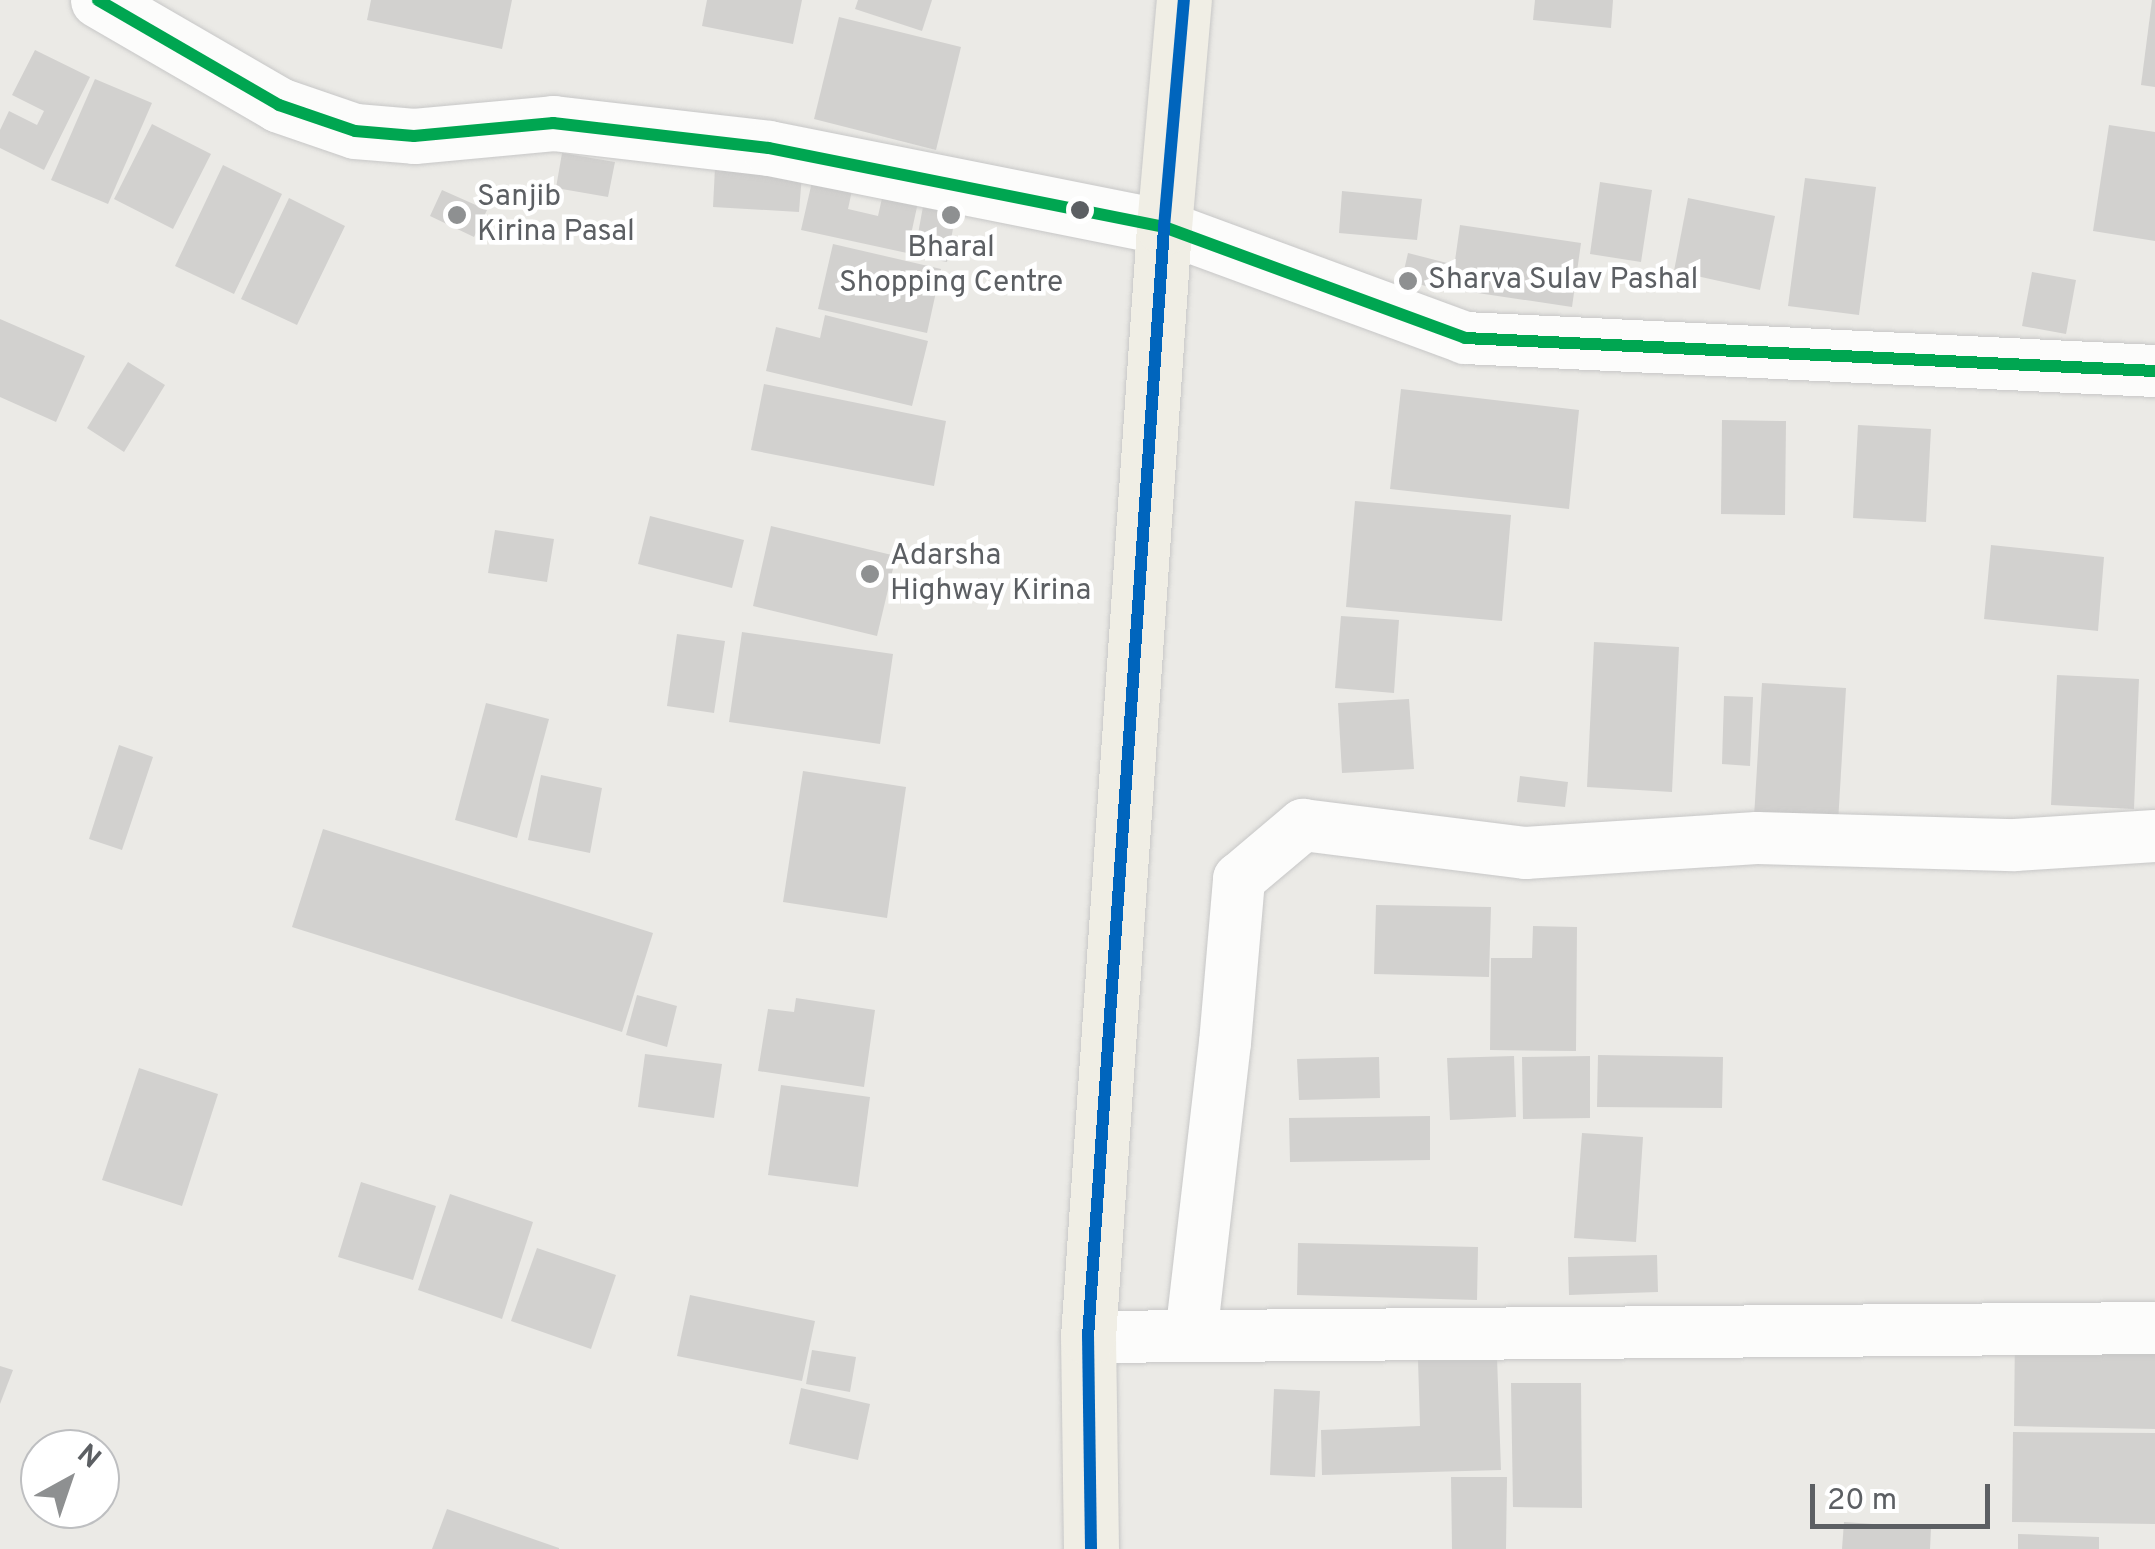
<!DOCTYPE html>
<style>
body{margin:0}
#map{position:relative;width:2155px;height:1549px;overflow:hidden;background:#ebeae6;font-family:Overpass,sans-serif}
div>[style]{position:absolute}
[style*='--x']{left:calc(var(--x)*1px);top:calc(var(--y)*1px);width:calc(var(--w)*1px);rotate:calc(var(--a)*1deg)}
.building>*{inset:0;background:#d2d1cf}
.roads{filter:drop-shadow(0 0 2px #c7c7c7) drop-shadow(0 0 2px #c7c7c7)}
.minor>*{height:52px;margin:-26px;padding:0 26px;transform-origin:26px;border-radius:26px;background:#fcfcfb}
.secondary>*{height:55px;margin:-27.5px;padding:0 27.5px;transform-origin:27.5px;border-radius:27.5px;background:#fcfcfb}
.trunk>*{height:55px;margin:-27.5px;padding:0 27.5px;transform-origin:27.5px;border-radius:27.5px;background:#f0eee5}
.bus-1>*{height:12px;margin:-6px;padding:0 6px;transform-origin:6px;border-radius:6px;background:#00a651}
.bus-2>*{height:12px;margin:-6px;padding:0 6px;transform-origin:6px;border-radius:6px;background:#0065bd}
.dots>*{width:28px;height:28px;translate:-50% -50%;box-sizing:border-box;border:5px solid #fff;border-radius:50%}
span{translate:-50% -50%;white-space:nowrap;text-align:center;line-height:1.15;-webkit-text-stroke:9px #fff;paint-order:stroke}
.poi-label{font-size:30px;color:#5c5f63}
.left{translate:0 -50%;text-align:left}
.north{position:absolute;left:20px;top:1429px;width:100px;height:100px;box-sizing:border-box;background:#fff;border:2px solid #bebfc1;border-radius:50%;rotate:40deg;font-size:28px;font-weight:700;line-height:40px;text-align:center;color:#5c5f63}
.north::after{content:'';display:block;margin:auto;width:35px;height:45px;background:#8e9091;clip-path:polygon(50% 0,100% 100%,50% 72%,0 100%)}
.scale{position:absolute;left:1810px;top:1484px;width:180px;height:45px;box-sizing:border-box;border:5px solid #5c5f63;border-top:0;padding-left:12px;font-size:30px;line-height:35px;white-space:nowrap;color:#5c5f63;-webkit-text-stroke:8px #fff;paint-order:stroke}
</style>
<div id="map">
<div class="building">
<div style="clip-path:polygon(371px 0,512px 0,502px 49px,367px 20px)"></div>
<div style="clip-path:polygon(707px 0,802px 0,793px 44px,702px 26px)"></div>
<div style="clip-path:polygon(858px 0,932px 0,922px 31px,855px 9px)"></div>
<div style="clip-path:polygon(1535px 0,1613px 0,1611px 28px,1533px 20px)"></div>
<div style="clip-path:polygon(2152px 0,2155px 0,2155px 87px,2141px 85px)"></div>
<div style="clip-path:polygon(839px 17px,961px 47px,936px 150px,814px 119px)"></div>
<div style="clip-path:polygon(35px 50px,90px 77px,44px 170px,0 148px,0 130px,9px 111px,37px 125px,44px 111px,12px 95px)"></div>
<div style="clip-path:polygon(95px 79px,152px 103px,108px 204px,51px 180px)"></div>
<div style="clip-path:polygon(152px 124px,211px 154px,173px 229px,114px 199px)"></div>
<div style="clip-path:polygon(2109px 125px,2155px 132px,2155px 241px,2093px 231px)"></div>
<div style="clip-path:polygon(562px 153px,615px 162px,608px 197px,556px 188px)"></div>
<div style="clip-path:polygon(223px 165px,282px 194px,234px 294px,175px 266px)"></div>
<div style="clip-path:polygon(715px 168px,802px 174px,799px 212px,713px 207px)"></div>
<div style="clip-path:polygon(814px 173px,854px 181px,848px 209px,878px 216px,885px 185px,920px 193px,907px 253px,801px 230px)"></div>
<div style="clip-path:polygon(1805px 178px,1876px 187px,1859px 315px,1788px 306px)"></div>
<div style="clip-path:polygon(1600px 182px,1652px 190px,1641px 262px,1590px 254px)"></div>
<div style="clip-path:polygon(442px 190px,487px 210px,474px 237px,430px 216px)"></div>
<div style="clip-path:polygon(1342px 191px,1422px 199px,1417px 240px,1339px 233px)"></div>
<div style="clip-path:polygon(289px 198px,345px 226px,297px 325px,241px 299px)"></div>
<div style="clip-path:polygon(1688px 198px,1775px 216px,1760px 290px,1674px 271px)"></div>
<div style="clip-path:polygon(924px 201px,957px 206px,947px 262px,914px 256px)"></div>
<div style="clip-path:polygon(1460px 225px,1581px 243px,1572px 307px,1451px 289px)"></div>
<div style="clip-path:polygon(833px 244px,941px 269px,927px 333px,818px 309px)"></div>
<div style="clip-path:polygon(1408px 253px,1447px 263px,1439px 290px,1402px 279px)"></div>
<div style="clip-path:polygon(2032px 272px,2076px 280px,2066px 334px,2022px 326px)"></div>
<div style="clip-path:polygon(825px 315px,928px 341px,912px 406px,766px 371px,776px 327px,820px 338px)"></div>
<div style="clip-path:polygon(0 319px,85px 356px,56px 422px,0 397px)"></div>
<div style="clip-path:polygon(128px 362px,165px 385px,124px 452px,87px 428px)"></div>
<div style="clip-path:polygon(764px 384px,946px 421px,934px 486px,751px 450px)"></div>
<div style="clip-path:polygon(1401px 389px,1579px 410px,1569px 509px,1390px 489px)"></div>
<div style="clip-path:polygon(1722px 420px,1786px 421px,1785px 515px,1721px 514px)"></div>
<div style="clip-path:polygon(1858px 425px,1931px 429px,1926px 522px,1853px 518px)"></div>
<div style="clip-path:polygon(1355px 501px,1511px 515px,1502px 621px,1346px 607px)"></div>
<div style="clip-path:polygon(650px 516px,744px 540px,732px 588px,638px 564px)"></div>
<div style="clip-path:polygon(771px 526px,896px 556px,877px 636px,753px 606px)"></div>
<div style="clip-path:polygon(495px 530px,554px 539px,547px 582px,488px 573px)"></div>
<div style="clip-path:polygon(1991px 545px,2104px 557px,2098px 631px,1984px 619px)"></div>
<div style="clip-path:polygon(1341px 616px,1399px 620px,1394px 693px,1335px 688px)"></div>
<div style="clip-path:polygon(742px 632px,893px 654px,880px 744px,729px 722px)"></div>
<div style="clip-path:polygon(677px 634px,725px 641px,714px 713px,667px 706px)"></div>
<div style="clip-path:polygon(1594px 642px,1679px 647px,1672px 792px,1587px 787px)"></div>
<div style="clip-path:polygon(2057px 675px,2139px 679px,2134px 809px,2051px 805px)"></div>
<div style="clip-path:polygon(1762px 683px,1846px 688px,1838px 823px,1754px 818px)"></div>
<div style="clip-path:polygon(1724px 696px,1753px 697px,1750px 766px,1722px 764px)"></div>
<div style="clip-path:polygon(1409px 699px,1414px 769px,1342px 773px,1338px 703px)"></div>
<div style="clip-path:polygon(486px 703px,549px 719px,517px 838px,455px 820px)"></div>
<div style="clip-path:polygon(119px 745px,153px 757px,122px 850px,89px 839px)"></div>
<div style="clip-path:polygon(803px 771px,906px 787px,887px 918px,783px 902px)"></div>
<div style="clip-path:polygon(541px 775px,602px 788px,590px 853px,528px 840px)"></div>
<div style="clip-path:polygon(1520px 776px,1568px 782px,1565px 807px,1517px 802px)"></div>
<div style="clip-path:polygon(323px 829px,653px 933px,622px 1032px,292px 927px)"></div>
<div style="clip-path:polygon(1376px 905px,1491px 907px,1489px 977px,1374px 974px)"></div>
<div style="clip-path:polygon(1533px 926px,1577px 927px,1576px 1051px,1490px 1050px,1491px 958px,1532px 958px)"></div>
<div style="clip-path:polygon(637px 995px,677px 1006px,667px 1047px,626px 1035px)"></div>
<div style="clip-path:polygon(796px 998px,875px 1010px,864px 1087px,758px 1071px,768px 1009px,794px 1012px)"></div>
<div style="clip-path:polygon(645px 1054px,722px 1064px,714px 1118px,638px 1107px)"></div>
<div style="clip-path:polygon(1598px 1055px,1723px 1057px,1722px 1108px,1597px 1107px)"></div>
<div style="clip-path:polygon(1514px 1056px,1516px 1117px,1450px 1120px,1447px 1058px)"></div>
<div style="clip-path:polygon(1590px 1056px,1590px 1118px,1523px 1119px,1522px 1057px)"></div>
<div style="clip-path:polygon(1379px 1057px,1380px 1098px,1299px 1100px,1297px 1059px)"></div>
<div style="clip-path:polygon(139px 1068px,218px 1094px,182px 1206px,102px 1180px)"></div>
<div style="clip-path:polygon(781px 1085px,870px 1097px,858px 1187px,768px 1175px)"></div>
<div style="clip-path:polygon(1430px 1116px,1430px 1160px,1290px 1162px,1289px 1118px)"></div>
<div style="clip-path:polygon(1582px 1133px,1643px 1137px,1636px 1242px,1574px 1238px)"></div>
<div style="clip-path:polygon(361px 1182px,436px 1206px,413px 1280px,338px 1257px)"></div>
<div style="clip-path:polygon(450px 1194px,533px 1222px,502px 1319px,418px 1290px)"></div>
<div style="clip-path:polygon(1298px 1243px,1478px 1247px,1477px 1300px,1297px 1295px)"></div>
<div style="clip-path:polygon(537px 1248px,616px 1275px,591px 1349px,511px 1321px)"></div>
<div style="clip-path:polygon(1657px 1255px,1658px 1292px,1569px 1295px,1568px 1257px)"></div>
<div style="clip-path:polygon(690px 1295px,815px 1321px,802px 1381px,677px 1356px)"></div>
<div style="clip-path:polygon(2015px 1331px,2155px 1334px,2155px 1429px,2014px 1426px)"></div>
<div style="clip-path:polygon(812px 1350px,856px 1357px,850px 1392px,806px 1384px)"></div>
<div style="clip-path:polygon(1497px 1357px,1501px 1470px,1322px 1475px,1321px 1430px,1420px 1426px,1418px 1360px)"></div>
<div style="clip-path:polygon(0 1366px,13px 1370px,0 1404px)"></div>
<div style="clip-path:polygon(1511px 1383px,1581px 1383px,1582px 1508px,1513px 1507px)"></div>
<div style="clip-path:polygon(801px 1388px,870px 1404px,858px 1460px,789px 1444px)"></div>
<div style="clip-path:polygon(1274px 1389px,1320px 1391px,1315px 1477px,1270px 1475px)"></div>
<div style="clip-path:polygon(2013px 1432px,2155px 1433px,2155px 1524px,2012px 1522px)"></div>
<div style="clip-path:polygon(1451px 1477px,1507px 1477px,1506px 1549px,1452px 1549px)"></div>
<div style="clip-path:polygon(447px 1509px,559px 1548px,559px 1549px,432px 1549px)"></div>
<div style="clip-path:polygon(1844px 1522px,1931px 1528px,1930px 1549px,1842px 1549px)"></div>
<div style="clip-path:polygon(2018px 1534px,2099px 1537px,2099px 1549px,2018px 1549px)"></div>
</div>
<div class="roads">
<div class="minor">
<div style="--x:1164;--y:227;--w:321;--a:20.2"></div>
<div style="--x:1465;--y:338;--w:691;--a:2.74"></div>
<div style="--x:1191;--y:1336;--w:295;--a:-83.4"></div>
<div style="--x:1225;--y:1043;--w:165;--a:-85.1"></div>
<div style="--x:1239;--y:879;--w:84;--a:-40.2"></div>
<div style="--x:1303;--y:825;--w:224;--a:7.2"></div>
<div style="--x:1525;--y:853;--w:232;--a:-3.7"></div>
<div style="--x:1757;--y:838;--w:258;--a:1.6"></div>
<div style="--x:2015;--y:845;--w:140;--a:-3.7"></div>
<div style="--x:1088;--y:1337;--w:1067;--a:-0.48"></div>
</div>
<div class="secondary">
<div style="--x:98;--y:0;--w:209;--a:30.1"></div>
<div style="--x:279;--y:105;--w:80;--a:18.9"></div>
<div style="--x:355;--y:131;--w:59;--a:4.8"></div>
<div style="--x:414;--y:136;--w:140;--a:-5.3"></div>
<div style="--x:553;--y:123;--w:217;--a:6.6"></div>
<div style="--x:769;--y:148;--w:403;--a:11.3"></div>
</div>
<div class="trunk">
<div style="--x:1091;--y:1549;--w:212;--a:-90.8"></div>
<div style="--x:1088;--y:1337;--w:1113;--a:-86.08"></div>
<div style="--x:1164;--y:227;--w:228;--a:-85"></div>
</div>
</div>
<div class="bus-1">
<div style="--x:98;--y:0;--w:209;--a:30.1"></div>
<div style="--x:279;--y:105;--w:80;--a:18.9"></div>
<div style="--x:355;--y:131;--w:59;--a:4.8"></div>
<div style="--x:414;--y:136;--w:140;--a:-5.3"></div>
<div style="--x:553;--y:123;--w:217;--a:6.6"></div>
<div style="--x:769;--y:148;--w:403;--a:11.3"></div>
<div style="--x:1164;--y:227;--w:321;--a:20.2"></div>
<div style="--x:1465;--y:338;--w:691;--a:2.74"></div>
</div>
<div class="bus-2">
<div style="--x:1091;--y:1549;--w:212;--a:-90.8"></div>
<div style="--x:1088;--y:1337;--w:1113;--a:-86.08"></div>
<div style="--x:1164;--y:227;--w:228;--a:-85"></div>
</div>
<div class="dots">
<div style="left:1080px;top:210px;background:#5c5f63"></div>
<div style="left:457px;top:215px;background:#8e9091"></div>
<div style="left:951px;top:215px;background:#8e9091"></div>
<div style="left:1408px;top:281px;background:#8e9091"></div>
<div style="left:870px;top:574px;background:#8e9091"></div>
</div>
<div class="poi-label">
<span class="left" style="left:477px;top:215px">Sanjib<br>Kirina Pasal</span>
<span style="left:951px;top:266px">Bharal<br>Shopping Centre</span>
<span class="left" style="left:1428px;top:281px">Sharva Sulav Pashal</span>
<span class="left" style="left:890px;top:574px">Adarsha<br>Highway Kirina</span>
</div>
<div class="north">N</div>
<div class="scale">20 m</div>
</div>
